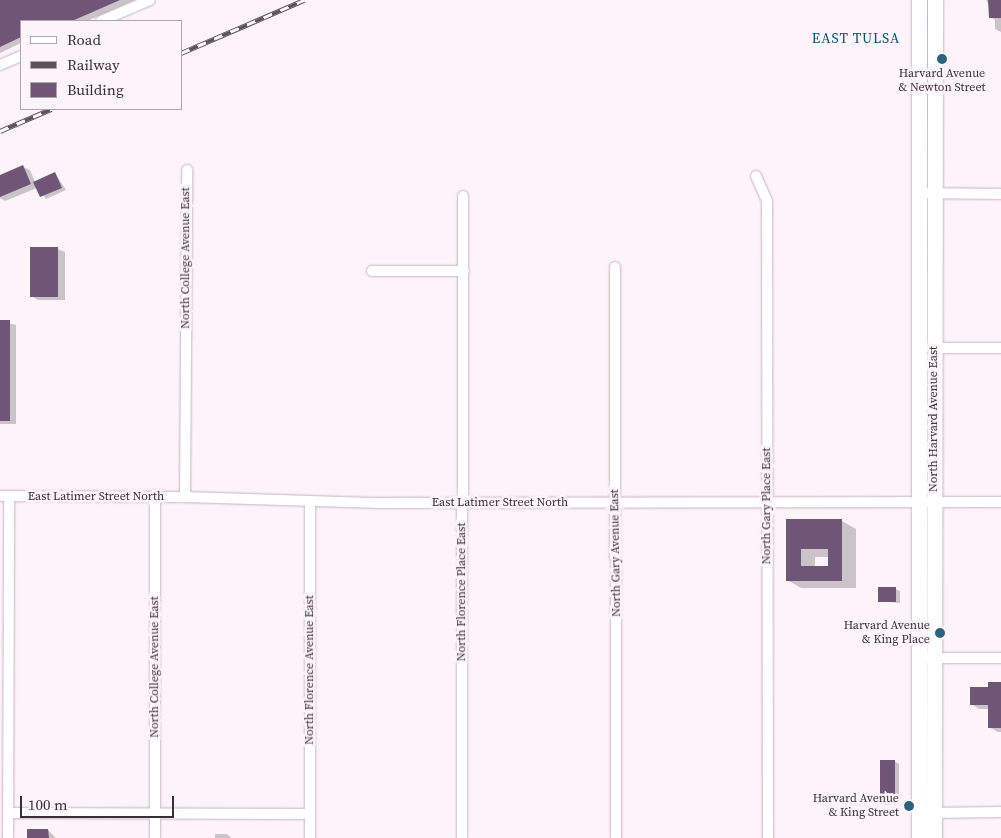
<!DOCTYPE html>
<style>
body{margin:0}
#map{position:relative;width:1001px;height:838px;overflow:hidden;background:#fdf4f9;font-family:"Source Serif 4",serif}
div>[style]{position:absolute}
[style*='--x']{left:calc(var(--x)*1px);top:calc(var(--y)*1px);width:calc(var(--w)*1px);rotate:calc(var(--a)*1deg)}
.shadow>*{inset:0;background:#0003}
.building>*{inset:0;background:#705676}
.roads{filter:drop-shadow(0 0 1px #c7b3bf) drop-shadow(0 0 1px #c7b3bf)}
.minor>*{height:10px;margin:-5px;padding:0 5px;transform-origin:5px;border-radius:5px;background:#fff}
.secondary>*{height:15px;margin:-7.5px;padding:0 7.5px;transform-origin:7.5px;border-radius:7.5px;background:#fff}
.rail>*{height:5px;margin-top:-2.5px;transform-origin:0;background:repeating-linear-gradient(90deg,#fdf4f9 0 9px,#5c5358 0 18px);box-sizing:border-box;border-block:1px solid #5c5358}
.dots>*{width:14px;height:14px;translate:-50% -50%;box-sizing:border-box;border:2px solid #fdf4f9;border-radius:50%}
span{translate:-50% -50%;white-space:nowrap;text-align:center;line-height:1.15;-webkit-text-stroke:5px #fdf4f9;paint-order:stroke}
.poi-label{font-size:12px;color:#383035}
.right{translate:-100% -50%;text-align:right}
.street-label{font-size:12px;color:#383035}
.neighbourhood-label{font-size:14px;color:#084d6b;letter-spacing:1px}
.legend{position:absolute;left:20px;top:20px;width:162px;height:90px;box-sizing:border-box;background:#fdf4f9;border:1px solid #aea6ab;margin:0;padding:6px 9px;list-style:none;font-size:15px;color:#383035}
.legend li{display:flex;align-items:center;gap:10px;height:25px}
.legend b{width:25px;border:1px solid #aea6ab}
.scale{position:absolute;left:20px;top:796px;width:154px;height:22px;box-sizing:border-box;border:2px solid #383035;border-top:0;padding-left:6px;font-size:15px;line-height:18px;white-space:nowrap;color:#383035;-webkit-text-stroke:4px #fdf4f9;paint-order:stroke}
</style>
<div id="map">
<div class="shadow">
<div style="clip-path:polygon(0 0,135px 0,87px 21px,21px 21px,21px 43px,0 53px)"></div>
<div style="clip-path:polygon(986px 0,1001px 0,1001px 32px,995px 29px,995px 20px,990px 17px,990px 7px)"></div>
<div style="clip-path:polygon(23px 167px,30px 170px,35px 182px,55px 173px,66px 190px,46px 199px,37px 188px,5px 201px,0 198px,0 176px)"></div>
<div style="clip-path:polygon(58px 249px,65px 252px,65px 300px,38px 300px,31px 296px)"></div>
<div style="clip-path:polygon(0 321px,16px 325px,16px 424px,0 424px)"></div>
<div style="clip-path:polygon(evenodd,787px 521px,842px 521px,856px 529px,856px 588px,801px 588px,787px 580px,787px 521px,815px 557px,829px 557px,829px 567px,815px 567px,815px 557px)"></div>
<div style="clip-path:polygon(895px 589px,900px 591px,900px 603px,880px 601px)"></div>
<div style="clip-path:polygon(1001px 684px,1001px 732px,998px 732px,989px 727px,990px 709px,979px 709px,971px 704px)"></div>
<div style="clip-path:polygon(894px 761px,899px 764px,899px 804px,886px 805px,882px 802px)"></div>
<div style="clip-path:polygon(48px 830px,56px 838px,29px 838px)"></div>
<div style="clip-path:polygon(215px 834px,227px 834px,231px 838px,215px 838px)"></div>
</div>
<div class="building">
<div style="clip-path:polygon(0 0,120px 0,72px 21px,21px 21px,21px 37px,0 47px)"></div>
<div style="clip-path:polygon(988px 0,1001px 0,1001px 18px,989px 18px)"></div>
<div style="clip-path:polygon(23px 165px,31px 184px,0 197px,0 175px)"></div>
<div style="clip-path:polygon(55px 172px,62px 188px,40px 197px,33px 182px)"></div>
<div style="clip-path:polygon(30px 247px,58px 247px,58px 297px,30px 297px)"></div>
<div style="clip-path:polygon(0 320px,10px 320px,10px 421px,0 421px)"></div>
<div style="clip-path:polygon(evenodd,786px 519px,842px 519px,842px 581px,786px 581px,786px 519px,801px 549px,828px 549px,828px 566px,801px 566px,801px 549px)"></div>
<div style="clip-path:polygon(878px 587px,896px 587px,896px 602px,878px 602px)"></div>
<div style="clip-path:polygon(988px 682px,1001px 682px,1001px 728px,988px 728px,988px 705px,970px 705px,970px 687px,988px 687px)"></div>
<div style="clip-path:polygon(880px 760px,895px 760px,895px 803px,880px 803px)"></div>
<div style="clip-path:polygon(27px 829px,48px 829px,49px 838px,27px 838px)"></div>
</div>
<div class="roads">
<div class="minor">
<div style="--x:101;--y:21;--w:53;--a:-23.2"></div>
<div style="--x:0;--y:65;--w:23;--a:-23"></div>
<div style="--x:756;--y:176;--w:27;--a:66"></div>
<div style="--x:767;--y:201;--w:637;--a:89.91"></div>
<div style="--x:919;--y:193;--w:82;--a:0.7"></div>
<div style="--x:615;--y:267;--w:571;--a:89.9"></div>
<div style="--x:372;--y:271;--w:92;--a:0"></div>
<div style="--x:931;--y:348;--w:70;--a:0"></div>
<div style="--x:0;--y:496;--w:185;--a:0.3"></div>
<div style="--x:185;--y:497;--w:195;--a:1.8"></div>
<div style="--x:380;--y:503;--w:621;--a:-0.09"></div>
<div style="--x:185;--y:497;--w:327;--a:-89.6"></div>
<div style="--x:310;--y:501;--w:337;--a:90"></div>
<div style="--x:928;--y:658;--w:73;--a:0"></div>
<div style="--x:8;--y:813;--w:302;--a:0.2"></div>
<div style="--x:930;--y:813;--w:71;--a:-0.8"></div>
<div style="--x:8;--y:838;--w:342;--a:-89.8"></div>
<div style="--x:155;--y:838;--w:342;--a:-90"></div>
<div style="--x:462;--y:838;--w:642;--a:-89.91"></div>
</div>
<div class="secondary">
<div style="--x:919;--y:838;--w:838;--a:-90"></div>
<div style="--x:934;--y:838;--w:838;--a:-89.93"></div>
</div>
</div>
<div class="rail">
<div style="--x:181;--y:53;--w:134;--a:-23.3"></div>
<div style="--x:0;--y:131;--w:56;--a:-23.3"></div>
</div>
<div class="dots">
<div style="left:942px;top:59px;background:#2d627e"></div>
<div style="left:940px;top:633px;background:#2d627e"></div>
<div style="left:909px;top:806px;background:#2d627e"></div>
</div>
<div class="poi-label">
<span style="left:942px;top:81px">Harvard Avenue<br>&amp; Newton Street</span>
<span class="right" style="left:930px;top:633px">Harvard Avenue<br>&amp; King Place</span>
<span class="right" style="left:899px;top:806px">Harvard Avenue<br>&amp; King Street</span>
</div>
<div class="street-label">
<span style="left:186px;top:258px;rotate:-90deg">North College Avenue East</span>
<span style="left:934px;top:419px;rotate:-90deg">North Harvard Avenue East</span>
<span style="left:96px;top:497px">East Latimer Street North</span>
<span style="left:500px;top:503px">East Latimer Street North</span>
<span style="left:767px;top:506px;rotate:-90deg">North Gary Place East</span>
<span style="left:616px;top:553px;rotate:-91deg">North Gary Avenue East</span>
<span style="left:462px;top:592px;rotate:-90deg">North Florence Place East</span>
<span style="left:155px;top:667px;rotate:-90deg">North College Avenue East</span>
<span style="left:310px;top:670px;rotate:-90deg">North Florence Avenue East</span>
</div>
<div class="neighbourhood-label">
<span style="left:856px;top:38px">EAST TULSA</span>
</div>
<ul class="legend">
<li><b style="height:6px;background:#fff"></b>Road</li>
<li><b style="height:6px;background:#5c5358"></b>Railway</li>
<li><b style="height:14px;background:#705676"></b>Building</li>
</ul>
<div class="scale">100 m</div>
</div>
